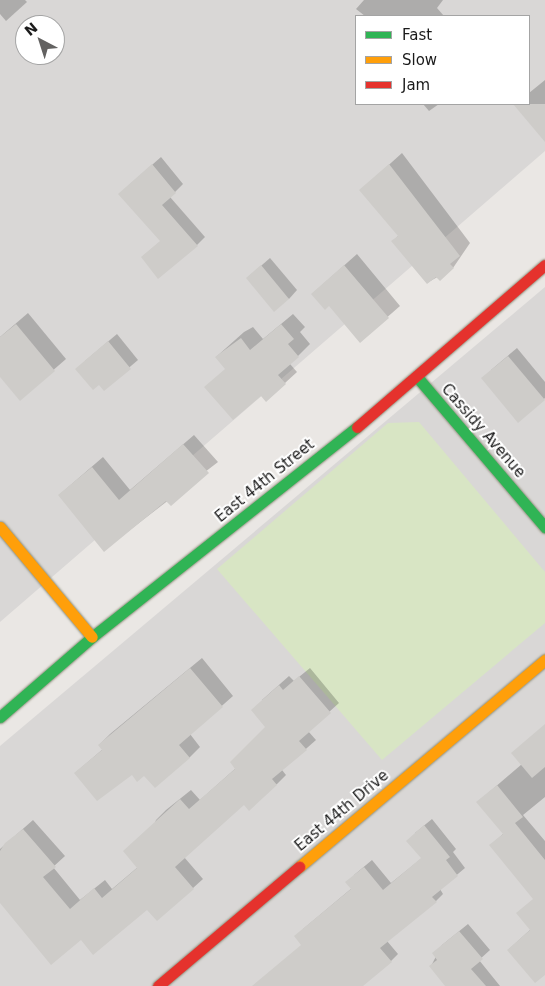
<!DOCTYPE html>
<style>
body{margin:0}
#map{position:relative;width:545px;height:986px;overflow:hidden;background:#eae7e4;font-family:"DejaVu Sans",sans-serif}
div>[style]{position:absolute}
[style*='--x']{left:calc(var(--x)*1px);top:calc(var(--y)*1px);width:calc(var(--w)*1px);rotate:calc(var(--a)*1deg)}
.residential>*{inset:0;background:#d9d7d6}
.grass>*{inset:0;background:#d8e5c4}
.shadow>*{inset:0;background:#0003}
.building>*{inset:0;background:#ceccc9}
.roads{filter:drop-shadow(0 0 1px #91917e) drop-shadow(0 0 1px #91917e)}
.fast>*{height:11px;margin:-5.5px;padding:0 5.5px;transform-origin:5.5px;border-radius:5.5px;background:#30b455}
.slow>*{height:11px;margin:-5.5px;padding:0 5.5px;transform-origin:5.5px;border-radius:5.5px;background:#ff9f0a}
.jam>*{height:11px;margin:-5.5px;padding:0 5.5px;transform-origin:5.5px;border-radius:5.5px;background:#e5322d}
span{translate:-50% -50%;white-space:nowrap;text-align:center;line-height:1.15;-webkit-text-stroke:4px #fff;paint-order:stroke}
.street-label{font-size:15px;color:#1b1b1b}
.legend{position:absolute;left:355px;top:15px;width:175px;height:90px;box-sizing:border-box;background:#fff;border:1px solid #a4a4a4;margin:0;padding:6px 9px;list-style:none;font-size:15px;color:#1b1b1b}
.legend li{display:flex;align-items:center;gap:10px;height:25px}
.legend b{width:25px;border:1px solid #a4a4a4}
.north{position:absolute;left:15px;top:15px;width:50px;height:50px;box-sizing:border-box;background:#fff;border:1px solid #a4a4a4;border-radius:50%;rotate:320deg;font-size:14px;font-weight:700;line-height:20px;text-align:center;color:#1b1b1b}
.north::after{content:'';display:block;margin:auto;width:18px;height:22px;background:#636261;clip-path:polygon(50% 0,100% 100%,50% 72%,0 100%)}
</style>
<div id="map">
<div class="residential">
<div style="clip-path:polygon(evenodd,0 0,545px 0,545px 151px,0 622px,0 0,356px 16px,529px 16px,529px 104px,356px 104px,356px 16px,0 0,25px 25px,55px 25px,55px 55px,25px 55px,25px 25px)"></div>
<div style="clip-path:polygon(545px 287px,545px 986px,0 986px,0 746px)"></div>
</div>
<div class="grass">
<div style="clip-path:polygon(419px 422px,545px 572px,545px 623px,382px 760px,217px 569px,388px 423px)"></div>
</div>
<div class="shadow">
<div style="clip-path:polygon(0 0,25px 0,27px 2px,6px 21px,0 14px)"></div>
<div style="clip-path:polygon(364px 0,443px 0,437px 8px,444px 16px,365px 16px,356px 9px)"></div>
<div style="clip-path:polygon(545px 80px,545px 140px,516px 106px,529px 104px,529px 93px)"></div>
<div style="clip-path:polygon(423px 104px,439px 104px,429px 111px)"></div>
<div style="clip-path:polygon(402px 153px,470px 243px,453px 268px,427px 283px,393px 241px,399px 235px,361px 190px)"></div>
<div style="clip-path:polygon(161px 157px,183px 184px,170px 197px,205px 237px,197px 245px,142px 257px,161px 241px,128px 186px)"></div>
<div style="clip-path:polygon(357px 254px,400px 306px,360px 341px,329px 304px,312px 294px)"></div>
<div style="clip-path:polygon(270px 258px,297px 290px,289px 299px,247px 278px)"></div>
<div style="clip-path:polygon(28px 313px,66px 359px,20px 399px,0 375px,0 337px)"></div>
<div style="clip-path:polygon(293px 314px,305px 327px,300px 332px,310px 344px,290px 364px,297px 372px,285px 383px,226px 368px,216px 357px,244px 332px,253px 327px,263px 339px)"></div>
<div style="clip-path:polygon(117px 334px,138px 360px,104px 389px,85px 361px)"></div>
<div style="clip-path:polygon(517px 348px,545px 382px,545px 398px,518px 421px,491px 370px)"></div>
<div style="clip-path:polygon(194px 435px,218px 462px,104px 550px,59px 495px,103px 457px,130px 490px)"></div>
<div style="clip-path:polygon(202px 658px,233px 696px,190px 734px,200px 747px,189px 758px,144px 775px,75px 773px,103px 749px,99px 745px,110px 734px)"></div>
<div style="clip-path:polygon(310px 668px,339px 703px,308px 731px,316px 740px,282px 770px,286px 775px,277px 784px,244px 803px,184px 857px,203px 879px,193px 888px,81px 938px,0 902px,0 849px,33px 820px,65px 856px,53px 867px,80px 900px,105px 880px,112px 889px,138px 867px,156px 820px,166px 810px,191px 790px,200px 800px,236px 768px,267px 727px,262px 700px,289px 676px,294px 681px)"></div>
<div style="clip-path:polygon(545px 725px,545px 797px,523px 815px,545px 841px,545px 973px,508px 950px,531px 929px,535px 898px,491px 845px,504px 833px,487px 794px,522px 764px)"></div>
<div style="clip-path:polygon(432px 819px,456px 849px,453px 852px,465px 868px,440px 889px,443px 894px,436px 901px,387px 941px,398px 954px,391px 961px,360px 986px,263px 986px,303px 944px,303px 929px,352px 888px,354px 875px,372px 860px,391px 883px,422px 858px,415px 833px)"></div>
<div style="clip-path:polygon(468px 924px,490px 950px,479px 960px,500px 986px,447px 986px,431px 966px,442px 945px)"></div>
</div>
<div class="building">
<div style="clip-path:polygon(513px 104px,545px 104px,545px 142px)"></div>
<div style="clip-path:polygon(152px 164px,176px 193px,162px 205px,198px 246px,158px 279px,141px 257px,160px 241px,118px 194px)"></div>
<div style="clip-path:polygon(389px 164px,460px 256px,450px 264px,454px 268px,440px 281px,436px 277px,427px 284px,391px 241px,398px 236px,359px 190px)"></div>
<div style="clip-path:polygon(261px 265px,289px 299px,274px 312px,246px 278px)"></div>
<div style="clip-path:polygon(344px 265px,389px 318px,360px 343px,329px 306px,325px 310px,311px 294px)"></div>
<div style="clip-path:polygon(16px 324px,55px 371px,20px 401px,0 377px,0 337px)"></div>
<div style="clip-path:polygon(281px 324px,294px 339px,288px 344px,299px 357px,278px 375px,286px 384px,266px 402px,261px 396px,233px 420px,204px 387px,225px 369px,215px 357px,241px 338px,250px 350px)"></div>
<div style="clip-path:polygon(108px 341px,131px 369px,104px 391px,99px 385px,93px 390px,75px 369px)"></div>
<div style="clip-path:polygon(508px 356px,545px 400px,518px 423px,481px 378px)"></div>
<div style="clip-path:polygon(183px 444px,209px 473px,171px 506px,166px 501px,104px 552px,58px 495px,92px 467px,119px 500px)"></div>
<div style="clip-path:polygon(190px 668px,223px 707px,179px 745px,190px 758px,155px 788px,144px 776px,137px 782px,132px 775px,97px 801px,74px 773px,102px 750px,98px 745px)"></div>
<div style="clip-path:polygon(299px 676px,331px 713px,299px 741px,307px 750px,272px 779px,277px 785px,249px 811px,244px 805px,175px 867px,194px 889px,157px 921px,147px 910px,93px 955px,81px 940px,51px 965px,0 903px,0 851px,5px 843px,23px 829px,56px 867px,43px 877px,70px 909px,94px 888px,102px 898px,137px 868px,123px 851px,180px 799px,189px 809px,235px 769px,230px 762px,265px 727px,251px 710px,279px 685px,283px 690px)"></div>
<div style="clip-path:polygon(545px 724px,545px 767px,532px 778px,511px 753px)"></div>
<div style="clip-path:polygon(497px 785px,523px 817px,515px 823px,545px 860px,545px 975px,535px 983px,507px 950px,530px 930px,516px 913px,533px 899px,489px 845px,503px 834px,476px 802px)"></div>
<div style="clip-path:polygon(424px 825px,450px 857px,446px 860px,458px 876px,432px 897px,437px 902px,380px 948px,392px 962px,363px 986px,252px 986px,301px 945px,294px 936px,351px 889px,345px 882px,364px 867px,383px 890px,421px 858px,406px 841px)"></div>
<div style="clip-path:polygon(459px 931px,483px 959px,471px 969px,486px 986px,445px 986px,429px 966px,437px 960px,432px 953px)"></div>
</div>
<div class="roads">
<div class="fast">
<div style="--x:418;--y:378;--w:196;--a:49.6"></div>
<div style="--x:0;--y:717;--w:122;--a:-41"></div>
<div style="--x:92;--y:637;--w:338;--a:-38.4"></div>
</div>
<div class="slow">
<div style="--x:0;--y:527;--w:143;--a:50.1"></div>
<div style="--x:299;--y:867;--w:322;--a:-40.1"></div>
</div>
<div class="jam">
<div style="--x:357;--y:427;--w:248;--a:-40.8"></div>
<div style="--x:158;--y:986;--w:185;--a:-40.2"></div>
</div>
</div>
<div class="street-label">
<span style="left:483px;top:431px;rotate:49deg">Cassidy Avenue</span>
<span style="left:265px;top:481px;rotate:-39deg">East 44th Street</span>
<span style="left:342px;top:811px;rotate:-40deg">East 44th Drive</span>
</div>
<ul class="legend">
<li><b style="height:6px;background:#30b455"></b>Fast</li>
<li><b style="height:6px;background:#ff9f0a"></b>Slow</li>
<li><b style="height:6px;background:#e5322d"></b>Jam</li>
</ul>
<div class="north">N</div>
</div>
